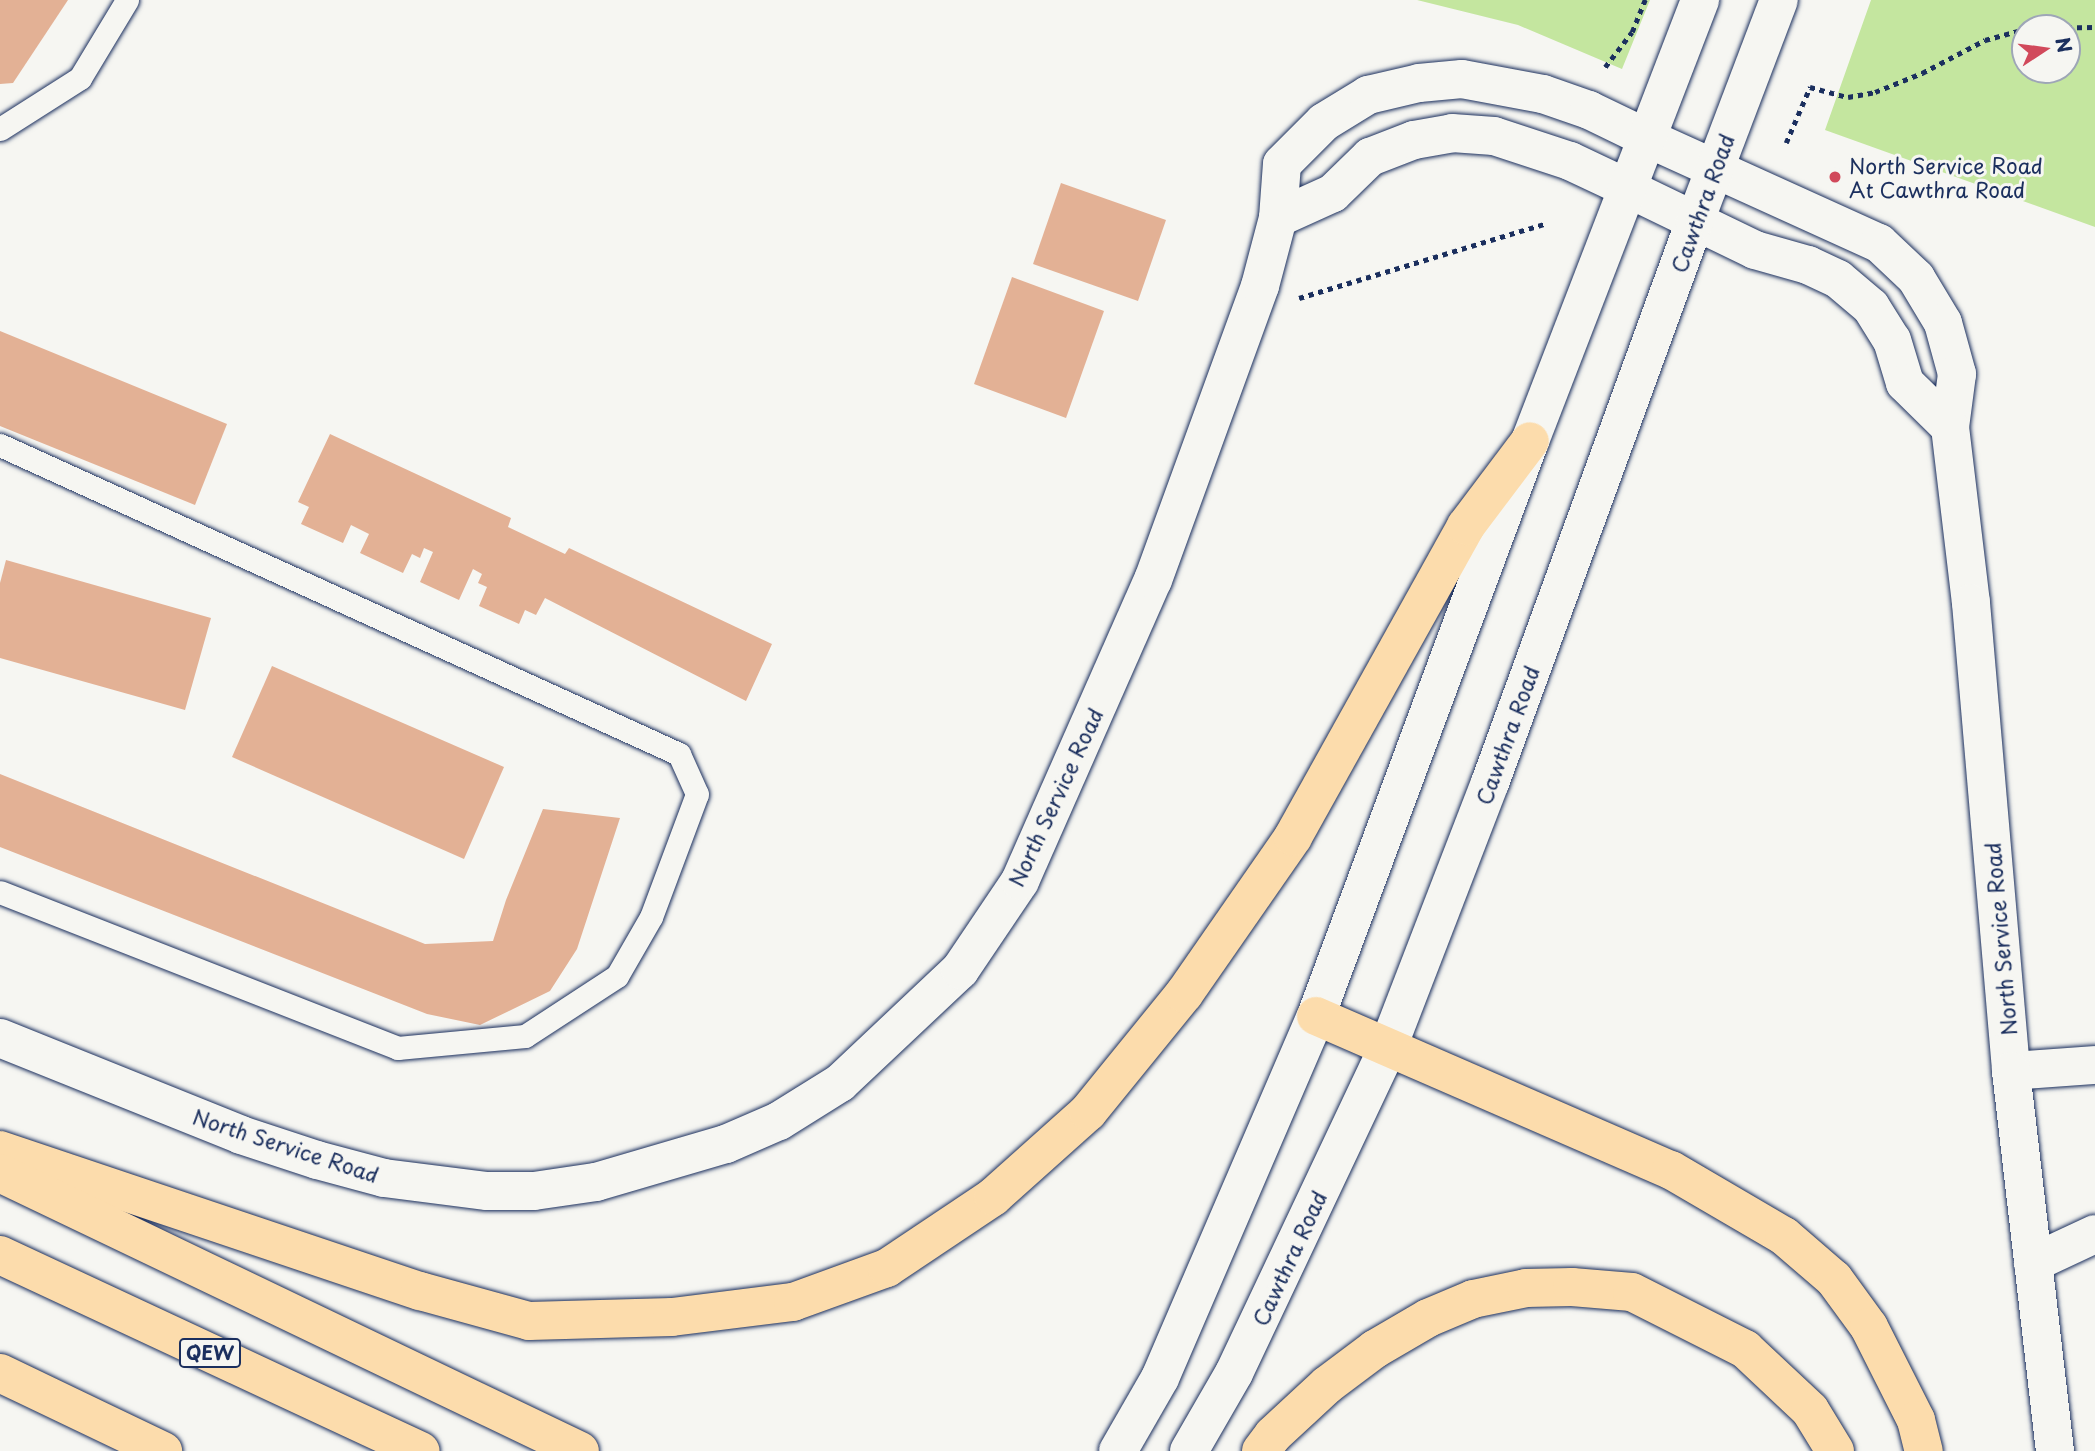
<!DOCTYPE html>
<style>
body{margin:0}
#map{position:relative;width:2095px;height:1451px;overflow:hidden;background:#f6f6f2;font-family:"Playpen Sans",sans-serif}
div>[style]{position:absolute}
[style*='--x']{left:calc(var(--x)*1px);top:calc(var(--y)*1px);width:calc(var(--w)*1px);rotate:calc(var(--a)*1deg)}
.green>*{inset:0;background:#c4e69f}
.building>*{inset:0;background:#e3b195}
.path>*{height:4.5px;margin-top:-2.25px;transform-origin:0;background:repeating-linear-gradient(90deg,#1b2f5e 0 5px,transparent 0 10px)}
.roads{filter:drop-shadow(0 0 2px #1b2f5e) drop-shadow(0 0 2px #1b2f5e)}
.service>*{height:23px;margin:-11.5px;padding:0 11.5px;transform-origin:11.5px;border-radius:11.5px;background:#f6f6f2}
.minor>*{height:38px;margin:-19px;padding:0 19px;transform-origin:19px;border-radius:19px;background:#f6f6f2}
.tertiary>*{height:38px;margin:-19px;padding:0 19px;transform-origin:19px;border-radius:19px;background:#f6f6f2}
.secondary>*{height:38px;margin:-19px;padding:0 19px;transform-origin:19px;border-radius:19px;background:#f6f6f2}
.motorway>*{height:38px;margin:-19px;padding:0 19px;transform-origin:19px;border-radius:19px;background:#fcdcac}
.dots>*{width:19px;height:19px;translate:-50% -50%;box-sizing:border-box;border:4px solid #f6f6f2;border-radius:50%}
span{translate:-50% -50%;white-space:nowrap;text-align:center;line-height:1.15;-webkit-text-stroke:6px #f6f6f2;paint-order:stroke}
.shield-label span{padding:2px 5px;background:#f6f6f2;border:2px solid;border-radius:5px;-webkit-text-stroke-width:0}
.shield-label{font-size:19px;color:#1b2f5e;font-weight:700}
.poi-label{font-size:21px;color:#1b2f5e}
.left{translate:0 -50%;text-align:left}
.street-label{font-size:21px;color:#1b2f5e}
.north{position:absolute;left:2011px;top:14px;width:70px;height:70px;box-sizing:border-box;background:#f6f6f2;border:2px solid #9ea6b7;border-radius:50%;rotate:77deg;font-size:19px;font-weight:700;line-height:28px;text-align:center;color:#1b2f5e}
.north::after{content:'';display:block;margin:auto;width:24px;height:32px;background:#d1495b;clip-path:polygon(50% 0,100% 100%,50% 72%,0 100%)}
</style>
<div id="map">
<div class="green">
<div style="clip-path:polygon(1417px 0,1650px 0,1622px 69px,1518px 25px)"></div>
<div style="clip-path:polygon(evenodd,1871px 0,2095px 0,2095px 227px,1825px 130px,1871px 0,2067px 28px,2067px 70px,2025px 70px,2025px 28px,2067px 28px)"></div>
</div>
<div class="building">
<div style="clip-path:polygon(0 0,68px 0,13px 83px,0 84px)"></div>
<div style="clip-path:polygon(1061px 183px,1166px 220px,1138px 301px,1033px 264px)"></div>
<div style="clip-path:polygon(1012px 277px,1104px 311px,1066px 418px,974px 384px)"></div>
<div style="clip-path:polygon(0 331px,227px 424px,195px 505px,0 426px)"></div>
<div style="clip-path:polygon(330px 434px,511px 518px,508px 527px,565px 554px,569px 548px,772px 644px,746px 701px,545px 598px,536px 615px,525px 610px,519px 624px,479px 606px,487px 587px,478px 583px,482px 574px,473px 569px,459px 600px,420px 582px,433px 552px,424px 548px,420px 558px,412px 554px,403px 573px,360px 553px,369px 534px,351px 525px,343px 543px,301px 524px,309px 507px,298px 502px)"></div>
<div style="clip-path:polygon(6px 560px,211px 618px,185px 710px,0 658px,0 583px)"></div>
<div style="clip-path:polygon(272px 666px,504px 767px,464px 859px,232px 757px)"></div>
<div style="clip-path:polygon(0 774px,425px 944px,493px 941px,506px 900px,543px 809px,620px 818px,577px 949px,550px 991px,480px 1025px,427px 1014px,0 847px)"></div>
</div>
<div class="path">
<div style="--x:2027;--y:28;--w:68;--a:-0.8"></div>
<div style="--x:1605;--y:67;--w:44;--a:-52.4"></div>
<div style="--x:1632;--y:32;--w:35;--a:-68"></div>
<div style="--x:1786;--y:143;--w:61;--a:-66.8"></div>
<div style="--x:1810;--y:87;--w:39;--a:15"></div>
<div style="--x:1848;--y:97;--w:27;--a:-10"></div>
<div style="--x:1875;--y:92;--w:51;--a:-22"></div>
<div style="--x:1922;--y:73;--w:71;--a:-27.6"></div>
<div style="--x:1985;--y:40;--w:41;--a:-15.4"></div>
<div style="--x:1299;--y:298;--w:259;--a:-16.8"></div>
</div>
<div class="roads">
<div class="service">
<div style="--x:0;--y:129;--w:95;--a:-32.5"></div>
<div style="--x:80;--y:78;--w:91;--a:-58.9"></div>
<div style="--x:0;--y:445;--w:746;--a:24.47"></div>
<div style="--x:679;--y:754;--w:44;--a:65.8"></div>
<div style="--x:697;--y:794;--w:131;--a:110.5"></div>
<div style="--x:651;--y:917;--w:68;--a:120"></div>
<div style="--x:617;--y:976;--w:110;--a:146.9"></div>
<div style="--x:525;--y:1036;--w:128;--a:174.6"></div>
<div style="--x:398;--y:1048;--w:427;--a:-158.6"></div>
</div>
<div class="minor">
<div style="--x:2011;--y:1071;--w:84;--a:-4.1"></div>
<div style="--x:2033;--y:1263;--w:68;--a:-25.1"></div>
</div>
<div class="tertiary">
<div style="--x:1278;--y:218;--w:60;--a:-24.4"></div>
<div style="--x:1333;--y:193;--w:52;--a:-44.2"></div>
<div style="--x:1370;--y:157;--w:47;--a:-21.1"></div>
<div style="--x:1414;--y:140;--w:39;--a:-10"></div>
<div style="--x:1452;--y:133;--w:42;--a:4.1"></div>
<div style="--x:1494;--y:136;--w:80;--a:18.2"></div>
<div style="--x:1570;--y:161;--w:63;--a:25.3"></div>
<div style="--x:0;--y:1038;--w:260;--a:21.9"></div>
<div style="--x:241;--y:1135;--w:80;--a:18.2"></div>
<div style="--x:317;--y:1160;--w:69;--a:15"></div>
<div style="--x:384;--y:1178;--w:104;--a:7.2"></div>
<div style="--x:487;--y:1191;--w:47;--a:0"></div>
<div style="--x:534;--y:1191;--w:63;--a:-8.3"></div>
<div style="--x:596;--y:1182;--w:135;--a:-16.3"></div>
<div style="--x:726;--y:1144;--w:58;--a:-23.5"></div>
<div style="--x:779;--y:1121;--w:72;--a:-31.9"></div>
<div style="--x:840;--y:1083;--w:165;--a:-43.3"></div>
<div style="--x:960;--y:970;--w:107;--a:-56"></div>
<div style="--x:1020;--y:881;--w:329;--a:-66.2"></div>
<div style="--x:1153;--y:580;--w:313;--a:-70"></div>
<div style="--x:1260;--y:286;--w:70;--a:-75.2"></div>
<div style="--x:1278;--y:218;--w:54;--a:-85.8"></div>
<div style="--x:1282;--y:164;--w:59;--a:-45"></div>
<div style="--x:1324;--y:122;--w:52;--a:-31.5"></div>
<div style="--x:1368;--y:95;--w:52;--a:-13.2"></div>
<div style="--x:1419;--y:83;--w:43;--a:-5.3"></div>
<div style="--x:1462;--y:79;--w:82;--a:10.5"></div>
<div style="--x:1543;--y:94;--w:49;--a:19.2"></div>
<div style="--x:1589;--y:110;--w:64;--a:25.8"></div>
</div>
<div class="secondary">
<div style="--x:1647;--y:138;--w:255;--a:24.4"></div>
<div style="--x:1879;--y:243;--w:51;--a:43.4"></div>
<div style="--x:1916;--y:278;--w:52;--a:59"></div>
<div style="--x:1943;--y:323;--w:53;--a:74.6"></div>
<div style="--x:1957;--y:374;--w:53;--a:97.5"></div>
<div style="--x:1950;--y:427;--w:177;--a:83.2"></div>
<div style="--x:1971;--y:603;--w:470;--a:85.1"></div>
<div style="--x:2011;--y:1071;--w:383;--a:83.4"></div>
<div style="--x:1627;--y:188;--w:142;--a:25.8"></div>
<div style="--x:1755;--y:250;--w:55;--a:15.8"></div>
<div style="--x:1808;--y:265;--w:33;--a:25"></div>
<div style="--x:1838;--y:279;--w:43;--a:40.3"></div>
<div style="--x:1871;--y:307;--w:39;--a:58"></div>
<div style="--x:1892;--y:340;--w:45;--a:73.2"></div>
<div style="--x:1905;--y:383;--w:63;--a:44.4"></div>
<div style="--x:1118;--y:1451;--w:84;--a:-60.1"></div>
<div style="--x:1160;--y:1378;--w:394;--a:-66.7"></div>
<div style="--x:1316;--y:1016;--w:614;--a:-69.59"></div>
<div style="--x:1530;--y:441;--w:473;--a:-68.9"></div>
<div style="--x:1189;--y:1451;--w:90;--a:-60"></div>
<div style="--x:1234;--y:1373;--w:361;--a:-64.7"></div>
<div style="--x:1388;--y:1047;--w:283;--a:-68.9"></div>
<div style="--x:1490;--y:783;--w:598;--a:-69.96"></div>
<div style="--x:1695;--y:221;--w:236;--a:-69.2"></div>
</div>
<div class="motorway">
<div style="--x:1316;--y:1016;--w:387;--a:23.5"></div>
<div style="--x:1671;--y:1170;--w:131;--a:30.3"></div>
<div style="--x:1784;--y:1236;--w:66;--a:40.7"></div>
<div style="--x:1834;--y:1279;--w:59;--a:53.9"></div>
<div style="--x:1869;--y:1327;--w:104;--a:63.2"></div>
<div style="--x:1916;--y:1420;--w:32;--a:76"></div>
<div style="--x:0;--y:1150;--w:443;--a:18.6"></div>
<div style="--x:420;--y:1291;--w:113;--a:15.4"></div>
<div style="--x:529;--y:1321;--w:143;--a:-1.6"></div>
<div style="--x:672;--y:1317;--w:122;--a:-7.1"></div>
<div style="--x:793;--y:1302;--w:100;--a:-19.9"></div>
<div style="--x:887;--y:1268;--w:128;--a:-33.8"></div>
<div style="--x:993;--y:1197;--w:127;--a:-41.8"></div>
<div style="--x:1088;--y:1112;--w:152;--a:-50.9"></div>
<div style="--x:1184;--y:994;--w:191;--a:-55.2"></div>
<div style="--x:1293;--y:837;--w:356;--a:-60.9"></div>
<div style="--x:1466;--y:526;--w:106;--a:-53"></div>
<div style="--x:0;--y:1173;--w:643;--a:25.61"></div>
<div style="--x:0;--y:1255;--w:464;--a:25"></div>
<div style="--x:0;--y:1373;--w:181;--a:25.6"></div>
<div style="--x:1261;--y:1451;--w:20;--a:-53"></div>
<div style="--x:1273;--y:1435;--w:74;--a:-42.8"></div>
<div style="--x:1327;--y:1385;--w:60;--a:-36.9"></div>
<div style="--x:1375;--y:1349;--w:61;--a:-30.3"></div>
<div style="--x:1428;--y:1318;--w:49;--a:-22.9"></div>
<div style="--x:1473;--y:1299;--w:54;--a:-11.7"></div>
<div style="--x:1526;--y:1288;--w:46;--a:-1.2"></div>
<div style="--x:1572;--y:1287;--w:60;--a:4.8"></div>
<div style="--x:1632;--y:1292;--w:127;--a:26.8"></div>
<div style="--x:1745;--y:1349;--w:89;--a:43.2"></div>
<div style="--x:1810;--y:1410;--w:48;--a:58.6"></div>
</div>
</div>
<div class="dots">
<div style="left:1835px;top:177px;background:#d1495b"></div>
</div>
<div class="shield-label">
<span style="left:210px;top:1353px">QEW</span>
</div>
<div class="poi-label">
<span class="left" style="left:1849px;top:177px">North Service Road<br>At Cawthra Road</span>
</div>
<div class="street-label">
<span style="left:1702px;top:203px;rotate:-70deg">Cawthra Road</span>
<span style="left:1507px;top:735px;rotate:-70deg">Cawthra Road</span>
<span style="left:1055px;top:797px;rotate:-65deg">North Service Road</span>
<span style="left:2000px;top:939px;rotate:-95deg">North Service Road</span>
<span style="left:286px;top:1145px;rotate:18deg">North Service Road</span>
<span style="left:1289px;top:1258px;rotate:-65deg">Cawthra Road</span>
</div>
<div class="north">N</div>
</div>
